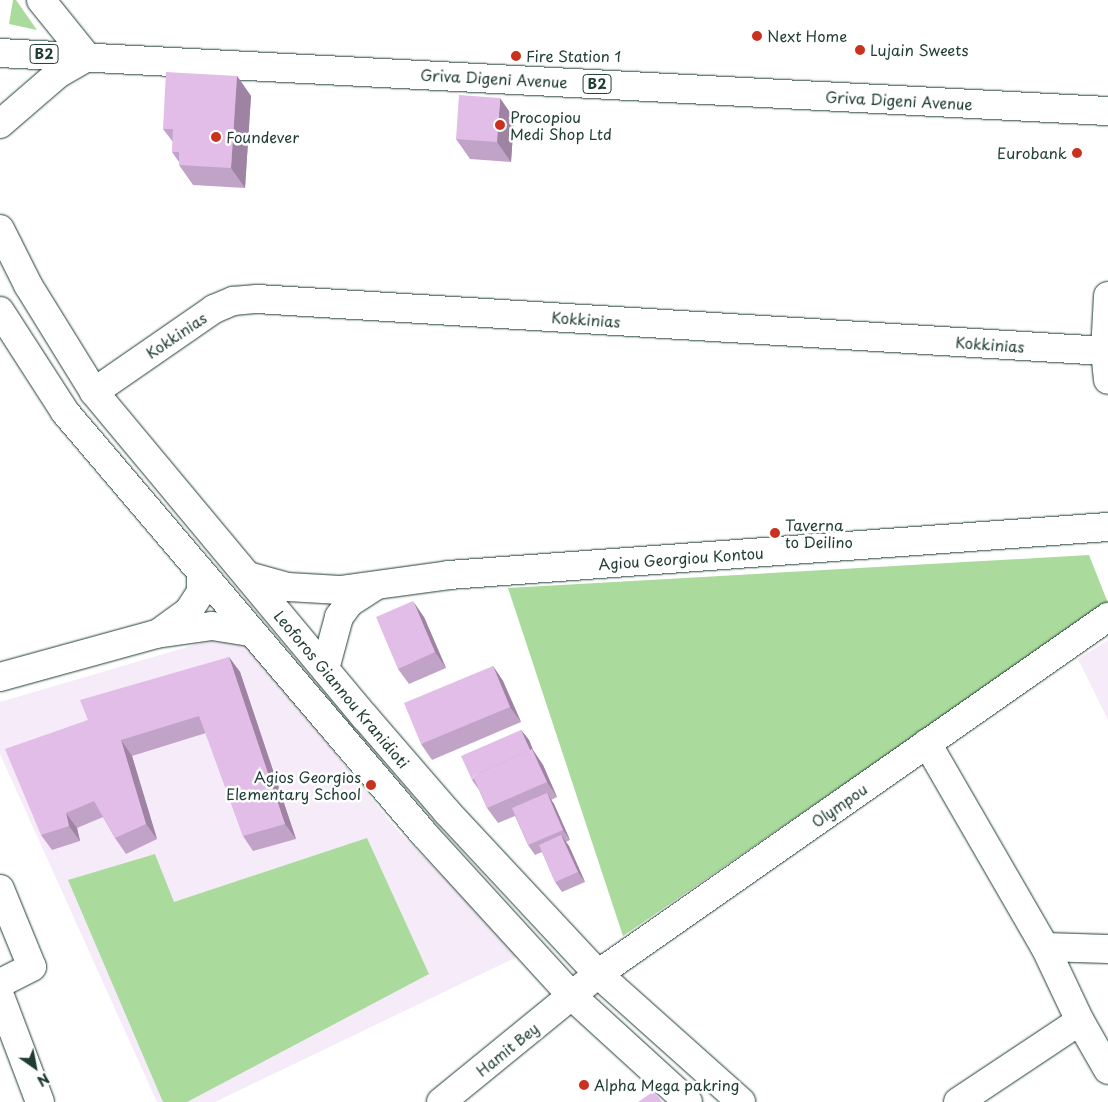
<!DOCTYPE html>
<style>
body{margin:0}
#map{position:relative;width:1108px;height:1102px;overflow:hidden;background:#fff;font-family:"Playpen Sans",sans-serif}
div>[style]{position:absolute}
[style*='--x']{left:calc(var(--x)*1px);top:calc(var(--y)*1px);width:calc(var(--w)*1px);rotate:calc(var(--a)*1deg)}
.built>*{inset:0;background:#f6ebf8}
.green>*{inset:0;background:#aadb9c}
.roads{filter:drop-shadow(0 0 1px #1f3d34) drop-shadow(0 0 1px #1f3d34)}
.minor>*{height:28px;margin:-14px;padding:0 14px;transform-origin:14px;border-radius:14px;background:#fff}
.major>*{height:28px;margin:-14px;padding:0 14px;transform-origin:14px;border-radius:14px;background:#fff}
.highway>*{height:28px;margin:-14px;padding:0 14px;transform-origin:14px;border-radius:14px;background:#fff}
.wall>*{inset:0;background:#c2a3c8}
.shaded-wall>*{inset:0;background:#9e84a2}
.building>*{inset:0;background:#e1bde8}
.dots>*{width:14px;height:14px;translate:-50% -50%;box-sizing:border-box;border:2px solid #fff;border-radius:50%}
span{translate:-50% -50%;white-space:nowrap;text-align:center;line-height:1.15;-webkit-text-stroke:5px #fff;paint-order:stroke}
.shield-label span{padding:1px 4px;background:#fff;border:1px solid;border-radius:4px;-webkit-text-stroke-width:0}
.shield-label{font-size:14px;color:#1f3d34;font-weight:700}
.poi-label{font-size:15px;color:#1f3d34}
.left{translate:0 -50%;text-align:left}
.right{translate:-100% -50%;text-align:right}
.street-label{font-size:15px;color:#1f3d34}
.north{position:absolute;left:10px;top:1042px;width:50px;height:50px;-webkit-text-stroke:4px #fff;paint-order:stroke;rotate:147deg;font-size:14px;font-weight:700;line-height:20px;text-align:center;color:#1f3d34}
.north::after{content:'';display:block;margin:auto;width:18px;height:22px;background:#1f3d34;clip-path:polygon(50% 0,100% 100%,50% 72%,0 100%)}
</style>
<div id="map">
<div class="built">
<div style="clip-path:polygon(211px 640px,249px 647px,397px 830px,521px 955px,215px 1102px,157px 1102px,0 754px,0 702px)"></div>
<div style="clip-path:polygon(1108px 640px,1108px 720px,1078px 659px)"></div>
</div>
<div class="green">
<div style="clip-path:polygon(13px 0,16px 0,37px 30px,9px 24px)"></div>
<div style="clip-path:polygon(1089px 555px,1108px 603px,623px 936px,508px 588px)"></div>
<div style="clip-path:polygon(367px 838px,429px 974px,187px 1102px,163px 1102px,68px 880px,155px 854px,174px 902px)"></div>
</div>
<div class="roads">
<div class="minor">
<div style="--x:1108;--y:296;--w:55;--a:93.1"></div>
<div style="--x:1105;--y:351;--w:29;--a:84"></div>
<div style="--x:94;--y:392;--w:146;--a:-34.7"></div>
<div style="--x:214;--y:309;--w:21;--a:-23"></div>
<div style="--x:233;--y:301;--w:24;--a:-5"></div>
<div style="--x:257;--y:299;--w:850;--a:3.51"></div>
<div style="--x:248;--y:576;--w:41;--a:15.4"></div>
<div style="--x:288;--y:587;--w:52;--a:3.3"></div>
<div style="--x:340;--y:590;--w:110;--a:-7.8"></div>
<div style="--x:449;--y:575;--w:661;--a:-4.17"></div>
<div style="--x:160;--y:632;--w:34;--a:-36"></div>
<div style="--x:188;--y:612;--w:24;--a:-57"></div>
<div style="--x:201;--y:592;--w:17;--a:-90"></div>
<div style="--x:325;--y:669;--w:54;--a:-74.9"></div>
<div style="--x:339;--y:617;--w:17;--a:-54"></div>
<div style="--x:349;--y:603;--w:30;--a:-33"></div>
<div style="--x:0;--y:677;--w:162;--a:-15.4"></div>
<div style="--x:156;--y:634;--w:57;--a:-8.1"></div>
<div style="--x:212;--y:626;--w:38;--a:9"></div>
<div style="--x:927;--y:743;--w:236;--a:60"></div>
<div style="--x:1045;--y:947;--w:82;--a:64.7"></div>
<div style="--x:1080;--y:1021;--w:56;--a:60.3"></div>
<div style="--x:0;--y:889;--w:84;--a:67.7"></div>
<div style="--x:32;--y:967;--w:36;--a:153"></div>
<div style="--x:1045;--y:947;--w:63;--a:1.8"></div>
<div style="--x:0;--y:996;--w:113;--a:69.3"></div>
<div style="--x:441;--y:1102;--w:203;--a:-39.2"></div>
<div style="--x:598;--y:974;--w:623;--a:-34.99"></div>
<div style="--x:958;--y:1102;--w:146;--a:-33.6"></div>
</div>
<div class="major">
<div style="--x:0;--y:229;--w:63;--a:63.4"></div>
<div style="--x:28;--y:285;--w:126;--a:58.3"></div>
<div style="--x:94;--y:392;--w:423;--a:50.2"></div>
<div style="--x:365;--y:717;--w:125;--a:49.2"></div>
<div style="--x:447;--y:812;--w:221;--a:47"></div>
<div style="--x:598;--y:974;--w:192;--a:41.8"></div>
<div style="--x:0;--y:311;--w:120;--a:57.2"></div>
<div style="--x:65;--y:412;--w:554;--a:49.61"></div>
<div style="--x:424;--y:834;--w:219;--a:47.6"></div>
<div style="--x:572;--y:996;--w:157;--a:42.4"></div>
</div>
<div class="highway">
<div style="--x:41;--y:0;--w:73;--a:51.1"></div>
<div style="--x:0;--y:53;--w:1110;--a:3"></div>
<div style="--x:0;--y:124;--w:77;--a:-40.8"></div>
<div style="--x:58;--y:74;--w:34;--a:-30"></div>
</div>
</div>
<div class="wall">
<div style="clip-path:polygon(237px 76px,251px 96px,245px 188px,193px 185px,179px 165px,179px 162px,172px 152px,173px 142px,163px 129px)"></div>
<div style="clip-path:polygon(514px 118px,511px 162px,470px 159px,456px 139px)"></div>
<div style="clip-path:polygon(424px 617px,446px 668px,409px 684px,398px 669px)"></div>
<div style="clip-path:polygon(229px 657px,240px 672px,296px 839px,253px 851px,243px 836px,206px 733px,132px 756px,157px 839px,126px 854px,115px 838px,103px 817px,77px 828px,80px 841px,52px 850px,41px 835px,88px 720px)"></div>
<div style="clip-path:polygon(493px 666px,503px 681px,521px 722px,432px 760px,421px 744px)"></div>
<div style="clip-path:polygon(521px 730px,529px 740px,533px 750px,543px 765px,557px 797px,551px 800px,554px 804px,570px 840px,566px 842px,569px 846px,585px 882px,562px 892px,555px 882px,542px 852px,535px 855px,528px 845px,515px 816px,498px 823px,487px 808px,479px 790px,472px 780px)"></div>
</div>
<div class="shaded-wall">
<div style="clip-path:polygon(237px 76px,251px 96px,245px 188px,231px 168px)"></div>
<div style="clip-path:polygon(500px 98px,514px 118px,511px 162px,497px 142px)"></div>
<div style="clip-path:polygon(413px 601px,424px 617px,446px 668px,435px 652px)"></div>
<div style="clip-path:polygon(229px 657px,240px 672px,296px 839px,285px 824px)"></div>
<div style="clip-path:polygon(493px 666px,503px 681px,521px 722px,510px 707px)"></div>
<div style="clip-path:polygon(521px 730px,529px 740px,533px 750px,543px 765px,557px 797px,547px 782px,532px 754px)"></div>
<div style="clip-path:polygon(121px 740px,132px 756px,157px 839px,146px 824px)"></div>
<div style="clip-path:polygon(547px 793px,554px 804px,570px 840px,563px 830px)"></div>
<div style="clip-path:polygon(66px 813px,77px 828px,80px 841px,69px 826px)"></div>
<div style="clip-path:polygon(561px 835px,569px 846px,585px 882px,578px 872px)"></div>
</div>
<div class="building">
<div style="clip-path:polygon(166px 72px,237px 76px,231px 168px,179px 165px,179px 152px,172px 152px,173px 129px,163px 129px)"></div>
<div style="clip-path:polygon(459px 95px,500px 98px,497px 142px,456px 139px)"></div>
<div style="clip-path:polygon(413px 601px,435px 652px,398px 669px,376px 617px)"></div>
<div style="clip-path:polygon(229px 657px,285px 824px,243px 836px,199px 716px,121px 740px,146px 824px,115px 838px,94px 801px,66px 813px,69px 826px,41px 835px,5px 749px,88px 720px,80px 700px)"></div>
<div style="clip-path:polygon(493px 666px,510px 707px,421px 744px,404px 703px)"></div>
<div style="clip-path:polygon(521px 730px,530px 750px,473px 776px,474px 779px,472px 780px,461px 756px)"></div>
<div style="clip-path:polygon(532px 749px,547px 782px,487px 808px,473px 776px)"></div>
<div style="clip-path:polygon(547px 793px,563px 830px,528px 845px,512px 808px)"></div>
<div style="clip-path:polygon(561px 835px,578px 872px,555px 882px,539px 845px)"></div>
<div style="clip-path:polygon(654px 1091px,662px 1102px,638px 1102px)"></div>
</div>
<div class="dots">
<div style="left:757px;top:36px;background:#c8321e"></div>
<div style="left:860px;top:50px;background:#c8321e"></div>
<div style="left:516px;top:56px;background:#c8321e"></div>
<div style="left:500px;top:125px;background:#c8321e"></div>
<div style="left:216px;top:137px;background:#c8321e"></div>
<div style="left:1077px;top:153px;background:#c8321e"></div>
<div style="left:775px;top:533px;background:#c8321e"></div>
<div style="left:371px;top:785px;background:#c8321e"></div>
<div style="left:584px;top:1085px;background:#c8321e"></div>
</div>
<div class="shield-label">
<span style="left:44px;top:54px">B2</span>
<span style="left:597px;top:84px">B2</span>
</div>
<div class="poi-label">
<span class="left" style="left:767px;top:36px">Next Home</span>
<span class="left" style="left:870px;top:50px">Lujain Sweets</span>
<span class="left" style="left:526px;top:56px">Fire Station 1</span>
<span class="left" style="left:510px;top:125px">Procopiou<br>Medi Shop Ltd</span>
<span class="left" style="left:226px;top:137px">Foundever</span>
<span class="right" style="left:1067px;top:153px">Eurobank</span>
<span class="left" style="left:785px;top:533px">Taverna<br>to Deilino</span>
<span class="right" style="left:361px;top:785px">Agios Georgios<br>Elementary School</span>
<span class="left" style="left:594px;top:1085px">Alpha Mega pakring</span>
</div>
<div class="street-label">
<span style="left:494px;top:78px;rotate:3deg">Griva Digeni Avenue</span>
<span style="left:899px;top:100px;rotate:3deg">Griva Digeni Avenue</span>
<span style="left:586px;top:319px;rotate:4deg">Kokkinias</span>
<span style="left:176px;top:335px;rotate:-34deg">Kokkinias</span>
<span style="left:990px;top:344px;rotate:4deg">Kokkinias</span>
<span style="left:681px;top:558px;rotate:-4deg">Agiou Georgiou Kontou</span>
<span style="left:342px;top:689px;rotate:50deg">Leoforos Giannou Kranidioti</span>
<span style="left:839px;top:805px;rotate:-35deg">Olympou</span>
<span style="left:507px;top:1049px;rotate:-39deg">Hamit Bey</span>
</div>
<div class="north">N</div>
</div>
